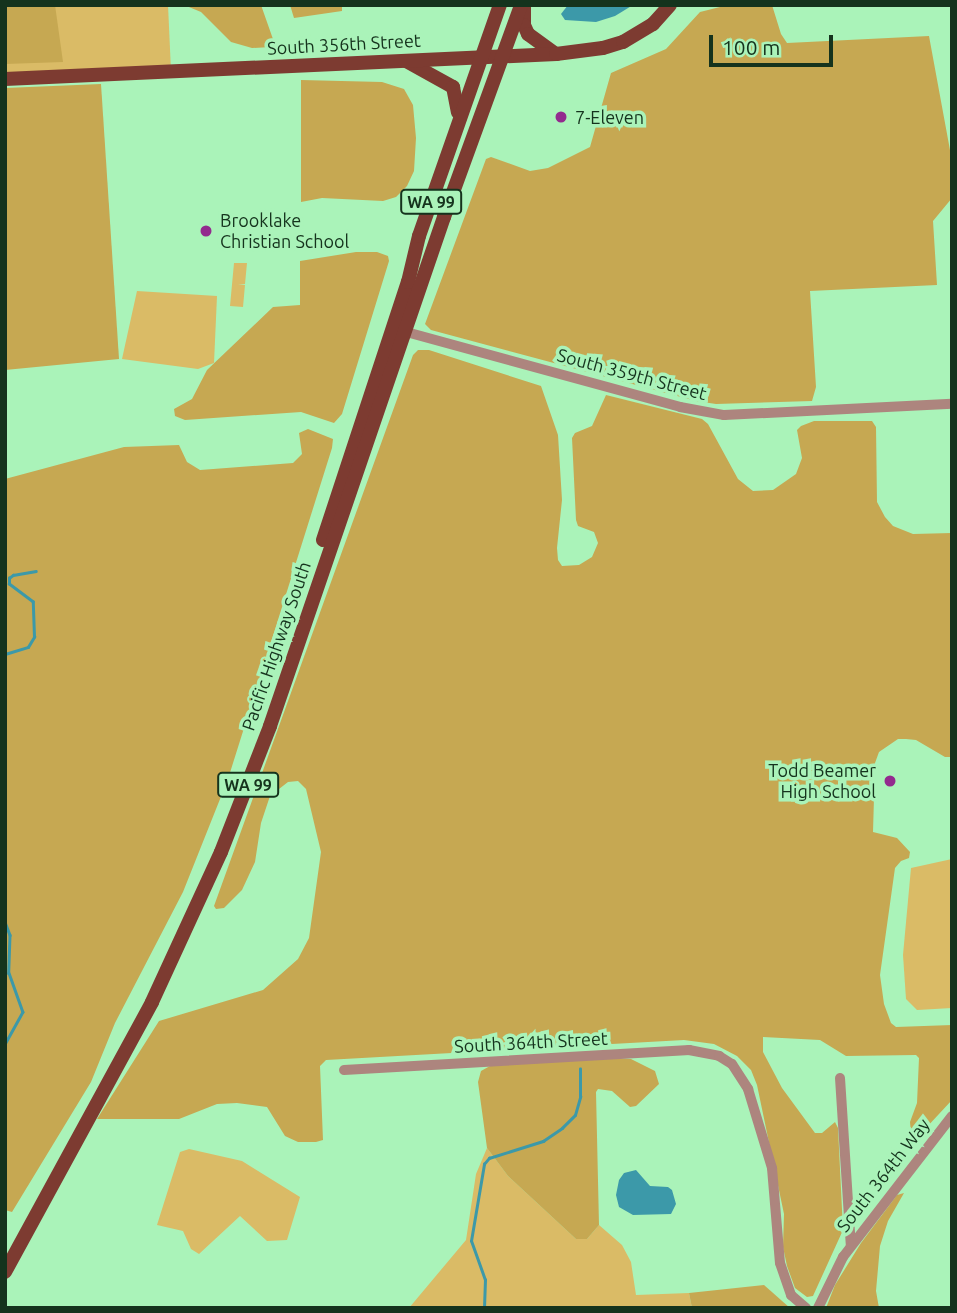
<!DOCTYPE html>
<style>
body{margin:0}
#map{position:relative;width:957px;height:1313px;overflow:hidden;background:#aaf3b9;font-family:Ubuntu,sans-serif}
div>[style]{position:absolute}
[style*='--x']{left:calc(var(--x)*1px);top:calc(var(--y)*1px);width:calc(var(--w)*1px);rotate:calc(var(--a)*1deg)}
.green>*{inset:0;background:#dabb66}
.forest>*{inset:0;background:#c6a852}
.water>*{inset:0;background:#3c99a9}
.stream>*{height:2.5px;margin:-1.25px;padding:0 1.25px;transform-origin:1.25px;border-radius:1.25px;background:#3c99a9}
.minor>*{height:10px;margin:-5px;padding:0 5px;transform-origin:5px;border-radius:5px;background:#ad857e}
.major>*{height:14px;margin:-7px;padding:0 7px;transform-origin:7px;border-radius:7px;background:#7d3b31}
.dots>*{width:19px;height:19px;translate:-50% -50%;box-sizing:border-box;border:4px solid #aaf3b9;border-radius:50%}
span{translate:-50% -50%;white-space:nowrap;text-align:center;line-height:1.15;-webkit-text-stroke:7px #aaf3b9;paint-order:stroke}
.shield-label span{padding:2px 5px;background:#aaf3b9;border:2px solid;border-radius:5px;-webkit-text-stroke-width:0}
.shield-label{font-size:16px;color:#15331d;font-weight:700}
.street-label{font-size:18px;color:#15331d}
.poi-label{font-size:18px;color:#15331d}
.left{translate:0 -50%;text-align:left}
.right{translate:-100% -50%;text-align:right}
.frame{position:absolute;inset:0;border:7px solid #15331d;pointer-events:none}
.scale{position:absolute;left:709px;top:35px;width:124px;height:32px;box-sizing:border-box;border:4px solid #15331d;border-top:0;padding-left:9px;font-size:21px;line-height:24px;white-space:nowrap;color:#15331d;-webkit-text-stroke:5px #aaf3b9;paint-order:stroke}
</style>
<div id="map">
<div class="green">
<div style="clip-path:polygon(5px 5px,168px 5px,171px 71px,5px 79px)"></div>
<div style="clip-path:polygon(234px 263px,247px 263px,245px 284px,238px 284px,245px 285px,243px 307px,230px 306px)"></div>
<div style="clip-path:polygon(137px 291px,217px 296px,214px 363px,198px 369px,122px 359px)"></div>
<div style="clip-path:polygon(952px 859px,952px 1008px,917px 1010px,906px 999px,903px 955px,911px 868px)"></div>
<div style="clip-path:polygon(487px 1148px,508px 1176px,576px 1239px,587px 1239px,599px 1225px,622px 1245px,631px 1262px,636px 1295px,689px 1293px,692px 1308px,409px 1308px,466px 1240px,476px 1174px)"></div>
<div style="clip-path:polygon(189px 1149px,242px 1161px,300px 1197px,287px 1240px,267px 1241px,240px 1216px,199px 1254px,191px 1249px,183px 1231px,157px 1225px,180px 1152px)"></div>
</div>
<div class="forest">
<div style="clip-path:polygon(5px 5px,55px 5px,63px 62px,5px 64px)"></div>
<div style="clip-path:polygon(184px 5px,261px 5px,274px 42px,271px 47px,252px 48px,231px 42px,201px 12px)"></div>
<div style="clip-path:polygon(290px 5px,342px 5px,342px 11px,294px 18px)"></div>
<div style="clip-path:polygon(728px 5px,772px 5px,781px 34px,787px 43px,929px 36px,952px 161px,952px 198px,933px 221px,937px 285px,810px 291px,816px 387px,812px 401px,716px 404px,696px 401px,431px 330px,425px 324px,486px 159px,491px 157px,530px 171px,548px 168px,590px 147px,611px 73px,666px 49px,700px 12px)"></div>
<div style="clip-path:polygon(301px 80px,382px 82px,404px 89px,413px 105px,416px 138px,414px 171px,407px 186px,396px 197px,383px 201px,322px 198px,301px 202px)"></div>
<div style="clip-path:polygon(101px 84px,119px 359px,5px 370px,5px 88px)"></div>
<div style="clip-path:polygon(356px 252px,377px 252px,388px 256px,389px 261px,342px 414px,334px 423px,301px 412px,185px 420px,175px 416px,174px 409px,192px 399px,207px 370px,273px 307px,300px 305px,300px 261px)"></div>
<div style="clip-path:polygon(418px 350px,429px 350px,541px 386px,558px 435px,562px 500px,557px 548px,558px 560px,562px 566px,579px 565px,592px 557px,598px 543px,594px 532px,578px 526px,576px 520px,572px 438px,575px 433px,592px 426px,606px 395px,702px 419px,708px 424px,738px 479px,753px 491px,773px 490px,796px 474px,802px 458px,797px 430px,801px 426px,814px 421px,872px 421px,876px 427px,877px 502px,885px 517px,893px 526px,913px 534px,952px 533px,952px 757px,945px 757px,916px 740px,906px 739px,898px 739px,879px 752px,875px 763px,873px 832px,897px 838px,910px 852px,909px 858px,901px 861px,895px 868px,880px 975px,884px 1004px,891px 1023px,896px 1027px,952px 1025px,952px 1100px,912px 1143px,910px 1122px,917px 1103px,919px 1058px,916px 1055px,846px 1056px,820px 1040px,763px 1037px,763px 1052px,782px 1088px,815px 1133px,822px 1133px,835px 1122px,838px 1128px,843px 1230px,813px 1296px,807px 1297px,795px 1288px,787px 1266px,783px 1247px,784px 1214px,757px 1085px,751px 1070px,737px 1056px,714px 1044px,684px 1040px,326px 1060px,320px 1066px,323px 1140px,316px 1142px,298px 1142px,285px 1136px,267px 1107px,237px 1103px,217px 1104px,179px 1119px,97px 1119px,159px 1021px,263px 990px,298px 959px,309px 938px,321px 852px,306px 789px,298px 781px,288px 782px,270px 796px,261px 823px,255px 862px,242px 890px,224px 908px,216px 909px,214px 906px,413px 355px)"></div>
<div style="clip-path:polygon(308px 429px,333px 439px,332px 448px,228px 779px,183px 892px,115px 1023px,91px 1082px,12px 1212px,5px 1210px,5px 479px,124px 447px,179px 445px,187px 462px,200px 470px,293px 463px,302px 454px,299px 433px)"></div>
<div style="clip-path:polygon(608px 1058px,631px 1059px,655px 1071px,659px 1084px,636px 1106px,630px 1107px,612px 1091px,598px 1089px,596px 1092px,599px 1225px,587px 1239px,576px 1239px,508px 1176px,487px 1148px,478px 1082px,481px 1071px,490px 1066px)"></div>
<div style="clip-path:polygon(904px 1193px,888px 1221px,880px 1246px,876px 1291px,879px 1308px,826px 1308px,835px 1285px,861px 1243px,897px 1195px)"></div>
<div style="clip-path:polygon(764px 1285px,790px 1308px,692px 1308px,689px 1293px)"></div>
</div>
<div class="water">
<div style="clip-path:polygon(568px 5px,633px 5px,615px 16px,596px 22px,565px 20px,561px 14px)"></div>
<div style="clip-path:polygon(636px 1170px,650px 1186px,668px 1187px,672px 1190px,676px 1204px,671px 1214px,633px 1215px,619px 1207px,616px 1195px,619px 1180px,624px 1173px)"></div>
</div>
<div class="stream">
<div style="--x:5;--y:654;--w:24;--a:-17"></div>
<div style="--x:28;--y:647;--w:12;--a:-59"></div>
<div style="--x:34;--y:637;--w:35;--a:-92"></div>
<div style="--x:33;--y:602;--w:30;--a:-143"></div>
<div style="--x:9;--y:584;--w:6;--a:-90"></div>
<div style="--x:9;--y:578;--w:5;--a:-37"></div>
<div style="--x:13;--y:575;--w:23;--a:-10"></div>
<div style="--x:5;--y:922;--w:14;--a:69"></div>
<div style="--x:10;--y:935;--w:38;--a:92"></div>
<div style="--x:9;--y:973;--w:41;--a:70.3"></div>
<div style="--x:23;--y:1012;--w:38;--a:119"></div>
<div style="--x:484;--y:1308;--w:28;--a:-88"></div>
<div style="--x:485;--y:1280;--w:41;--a:-109.7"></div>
<div style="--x:471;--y:1241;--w:78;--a:-80.4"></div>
<div style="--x:484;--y:1164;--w:8;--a:-50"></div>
<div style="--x:489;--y:1158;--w:57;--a:-17.5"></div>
<div style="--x:543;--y:1141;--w:23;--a:-34"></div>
<div style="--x:562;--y:1128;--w:18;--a:-45"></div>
<div style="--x:575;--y:1115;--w:19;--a:-74"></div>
<div style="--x:580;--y:1097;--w:28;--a:-90"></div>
</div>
<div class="minor">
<div style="--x:399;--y:330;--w:291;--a:15.3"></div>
<div style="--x:680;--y:407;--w:45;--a:10.3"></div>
<div style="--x:724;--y:415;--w:228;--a:-2.8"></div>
<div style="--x:344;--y:1070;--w:346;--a:-3.3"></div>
<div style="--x:689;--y:1050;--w:31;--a:11"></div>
<div style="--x:719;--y:1056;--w:15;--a:32"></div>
<div style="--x:732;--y:1064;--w:30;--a:57"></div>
<div style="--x:748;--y:1089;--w:83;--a:73.1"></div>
<div style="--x:772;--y:1168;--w:95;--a:85.2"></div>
<div style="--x:780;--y:1263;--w:34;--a:71"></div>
<div style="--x:791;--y:1295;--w:20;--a:41"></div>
<div style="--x:840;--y:1078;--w:168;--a:86.3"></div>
<div style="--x:818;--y:1308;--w:57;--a:-63.9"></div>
<div style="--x:843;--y:1257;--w:178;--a:-52.3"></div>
</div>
<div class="major">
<div style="--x:524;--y:7;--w:18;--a:90"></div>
<div style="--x:524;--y:25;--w:10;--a:66"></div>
<div style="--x:528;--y:34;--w:34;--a:36"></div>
<div style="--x:406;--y:61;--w:54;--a:29"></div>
<div style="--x:453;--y:87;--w:26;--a:79"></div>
<div style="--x:5;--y:79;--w:552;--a:-2.6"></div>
<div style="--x:556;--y:54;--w:47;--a:-7.3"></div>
<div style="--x:603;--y:48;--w:21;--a:-17"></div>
<div style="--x:623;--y:42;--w:35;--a:-31"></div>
<div style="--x:653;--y:24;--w:25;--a:-48"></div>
<div style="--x:323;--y:540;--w:272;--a:-71.8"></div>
<div style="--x:408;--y:282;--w:47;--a:-76.6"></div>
<div style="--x:419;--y:236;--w:245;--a:-70.7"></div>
<div style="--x:5;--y:1272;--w:307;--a:-61.4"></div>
<div style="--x:152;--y:1002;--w:165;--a:-65.3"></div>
<div style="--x:221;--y:852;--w:135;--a:-68.7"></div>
<div style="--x:270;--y:726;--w:538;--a:-71.13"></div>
<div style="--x:444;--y:217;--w:226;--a:-70"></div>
</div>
<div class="dots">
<div style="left:561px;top:117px;background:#932a8e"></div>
<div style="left:206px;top:231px;background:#932a8e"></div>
<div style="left:890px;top:781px;background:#932a8e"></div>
</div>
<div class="shield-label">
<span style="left:431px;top:202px">WA 99</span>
<span style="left:248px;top:785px">WA 99</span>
</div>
<div class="street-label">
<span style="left:344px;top:44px;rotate:-3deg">South 356th Street</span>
<span style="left:632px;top:374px;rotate:15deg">South 359th Street</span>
<span style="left:276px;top:646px;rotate:-71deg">Pacific Highway South</span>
<span style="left:531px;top:1042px;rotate:-3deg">South 364th Street</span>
<span style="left:883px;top:1175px;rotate:-52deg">South 364th Way</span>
</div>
<div class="poi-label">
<span class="left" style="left:575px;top:117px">7-Eleven</span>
<span class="left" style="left:220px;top:231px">Brooklake<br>Christian School</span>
<span class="right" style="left:876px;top:781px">Todd Beamer<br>High School</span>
</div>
<div class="frame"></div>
<div class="scale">100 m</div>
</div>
